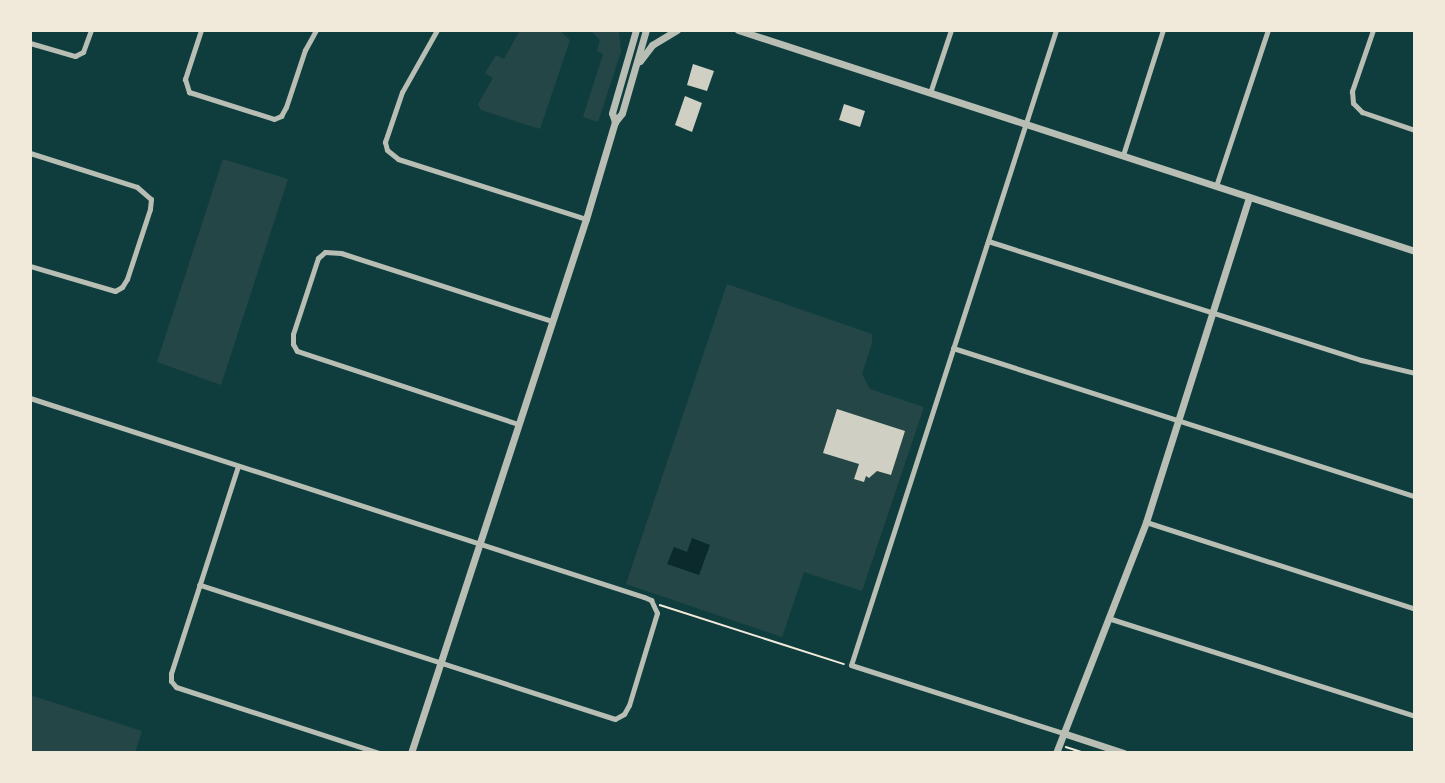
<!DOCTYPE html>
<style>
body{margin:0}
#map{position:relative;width:1445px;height:783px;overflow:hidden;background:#0f3d3e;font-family:"Roboto Serif",serif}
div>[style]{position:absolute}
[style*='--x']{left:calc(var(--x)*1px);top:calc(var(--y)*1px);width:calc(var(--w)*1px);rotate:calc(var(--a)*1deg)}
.green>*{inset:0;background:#244646}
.water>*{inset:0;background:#0a2a2b}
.building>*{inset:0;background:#cfcfc3}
.path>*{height:1.5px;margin:-0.75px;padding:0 0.75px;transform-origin:0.75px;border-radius:0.75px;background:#f1e9da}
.minor>*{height:5px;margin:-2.5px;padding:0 2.5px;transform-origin:2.5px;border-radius:2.5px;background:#b8beb3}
.tertiary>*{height:7px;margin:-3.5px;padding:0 3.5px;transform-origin:3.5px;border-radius:3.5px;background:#b8beb3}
span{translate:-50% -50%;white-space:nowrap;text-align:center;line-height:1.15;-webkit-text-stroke:5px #f1e9da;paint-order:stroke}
.frame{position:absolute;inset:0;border:32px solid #f1e9da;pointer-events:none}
</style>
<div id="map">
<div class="green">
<div style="clip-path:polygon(520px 30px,559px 30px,570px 40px,540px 129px,481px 110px,478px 104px,493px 78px,485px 73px,496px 55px,504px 59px)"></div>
<div style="clip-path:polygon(590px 30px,619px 30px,621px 52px,598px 122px,583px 117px,603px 54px,597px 51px,600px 40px)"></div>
<div style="clip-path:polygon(223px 159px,288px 179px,221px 385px,157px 362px)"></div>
<div style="clip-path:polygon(727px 284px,872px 334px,872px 343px,862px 374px,870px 389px,924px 407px,862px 591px,804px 572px,782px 637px,626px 584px)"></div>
<div style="clip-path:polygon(30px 695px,142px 731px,135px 753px,30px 753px)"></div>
</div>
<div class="water">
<div style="clip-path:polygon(692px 538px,710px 545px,699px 575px,667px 564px,674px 547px,687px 552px)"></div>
</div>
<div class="building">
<div style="clip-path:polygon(693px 64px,714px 71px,707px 91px,687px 85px)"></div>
<div style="clip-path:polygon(685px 96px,702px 103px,692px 132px,675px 125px)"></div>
<div style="clip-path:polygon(844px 104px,865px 111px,860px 127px,839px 120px)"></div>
<div style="clip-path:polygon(837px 409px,905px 431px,891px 475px,877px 471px,869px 478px,866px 476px,864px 482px,854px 479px,859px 464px,823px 453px)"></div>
</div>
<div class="path">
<div style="--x:660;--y:605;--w:193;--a:17.8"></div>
<div style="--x:1066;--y:747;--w:20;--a:18"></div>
</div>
<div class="minor">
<div style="--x:201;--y:30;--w:52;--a:108.1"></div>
<div style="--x:185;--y:79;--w:14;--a:73"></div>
<div style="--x:189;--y:92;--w:89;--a:17.6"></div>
<div style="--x:274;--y:119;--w:8;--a:-23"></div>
<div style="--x:281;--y:116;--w:10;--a:-61"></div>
<div style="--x:286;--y:107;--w:60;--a:-71.6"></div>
<div style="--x:305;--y:50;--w:23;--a:-61"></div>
<div style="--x:437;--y:30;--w:71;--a:119.4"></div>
<div style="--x:402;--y:92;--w:53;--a:108.8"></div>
<div style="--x:385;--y:142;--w:8;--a:76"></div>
<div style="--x:387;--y:150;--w:14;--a:39"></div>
<div style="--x:398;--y:159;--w:197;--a:17.7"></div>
<div style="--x:1056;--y:30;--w:667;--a:107.89"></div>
<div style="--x:851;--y:665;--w:223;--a:17.8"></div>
<div style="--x:1373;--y:30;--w:65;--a:109"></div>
<div style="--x:1352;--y:91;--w:12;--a:85"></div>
<div style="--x:1353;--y:103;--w:13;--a:45"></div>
<div style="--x:1362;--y:112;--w:56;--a:18.8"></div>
<div style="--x:30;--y:43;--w:47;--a:16.1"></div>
<div style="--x:75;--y:56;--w:9;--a:-27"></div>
<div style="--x:83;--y:52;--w:23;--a:-70"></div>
<div style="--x:930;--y:93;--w:66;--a:-71.6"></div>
<div style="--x:30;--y:153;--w:112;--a:17.6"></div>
<div style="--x:137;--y:187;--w:18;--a:41"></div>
<div style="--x:151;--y:199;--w:10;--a:96"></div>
<div style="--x:150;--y:209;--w:74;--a:108.2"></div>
<div style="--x:127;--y:279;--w:9;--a:122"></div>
<div style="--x:122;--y:287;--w:8;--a:150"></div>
<div style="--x:115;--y:291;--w:89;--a:-163.6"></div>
<div style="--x:1123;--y:155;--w:131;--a:-72.3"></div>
<div style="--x:1216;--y:186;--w:164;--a:-71.6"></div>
<div style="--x:988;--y:241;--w:392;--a:17.7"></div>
<div style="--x:1361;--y:360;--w:56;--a:13.5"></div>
<div style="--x:953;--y:348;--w:485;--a:17.8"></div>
<div style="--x:30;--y:398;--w:645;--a:17.96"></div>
<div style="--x:644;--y:597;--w:8;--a:23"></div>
<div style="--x:651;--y:600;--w:14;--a:65"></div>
<div style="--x:657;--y:613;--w:96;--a:106.9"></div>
<div style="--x:629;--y:705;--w:10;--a:119"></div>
<div style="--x:624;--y:714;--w:10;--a:151"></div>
<div style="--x:615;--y:719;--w:437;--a:-162.1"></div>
<div style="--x:518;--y:424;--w:233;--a:-161.7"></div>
<div style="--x:297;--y:351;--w:8;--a:-120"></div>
<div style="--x:293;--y:344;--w:10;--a:-90"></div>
<div style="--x:293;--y:334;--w:80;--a:-71.8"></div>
<div style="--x:318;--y:258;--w:9;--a:-41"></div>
<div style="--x:325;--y:252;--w:16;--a:4"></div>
<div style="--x:341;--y:253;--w:222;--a:17.9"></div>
<div style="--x:238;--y:466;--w:218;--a:107.9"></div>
<div style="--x:171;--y:673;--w:8;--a:90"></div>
<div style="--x:171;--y:681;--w:8;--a:50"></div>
<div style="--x:176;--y:687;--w:213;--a:18"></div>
<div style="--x:1146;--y:522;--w:283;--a:17.9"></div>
<div style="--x:1108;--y:618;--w:322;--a:17.7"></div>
</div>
<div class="tertiary">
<div style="--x:738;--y:30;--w:712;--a:18.08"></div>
<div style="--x:640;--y:61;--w:20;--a:-53"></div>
<div style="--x:652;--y:45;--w:29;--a:-31"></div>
<div style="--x:615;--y:122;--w:9;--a:-108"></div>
<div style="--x:612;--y:113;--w:86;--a:-73.9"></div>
<div style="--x:1063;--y:733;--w:64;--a:18.2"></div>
<div style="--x:411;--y:753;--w:562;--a:-71.86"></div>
<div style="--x:586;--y:219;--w:101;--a:-73.4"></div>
<div style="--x:615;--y:122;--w:11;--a:-52"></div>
<div style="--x:622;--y:113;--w:86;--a:-73.9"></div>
<div style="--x:1056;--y:753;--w:248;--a:-68.7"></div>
<div style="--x:1146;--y:522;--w:341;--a:-72.4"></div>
</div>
<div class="frame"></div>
</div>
